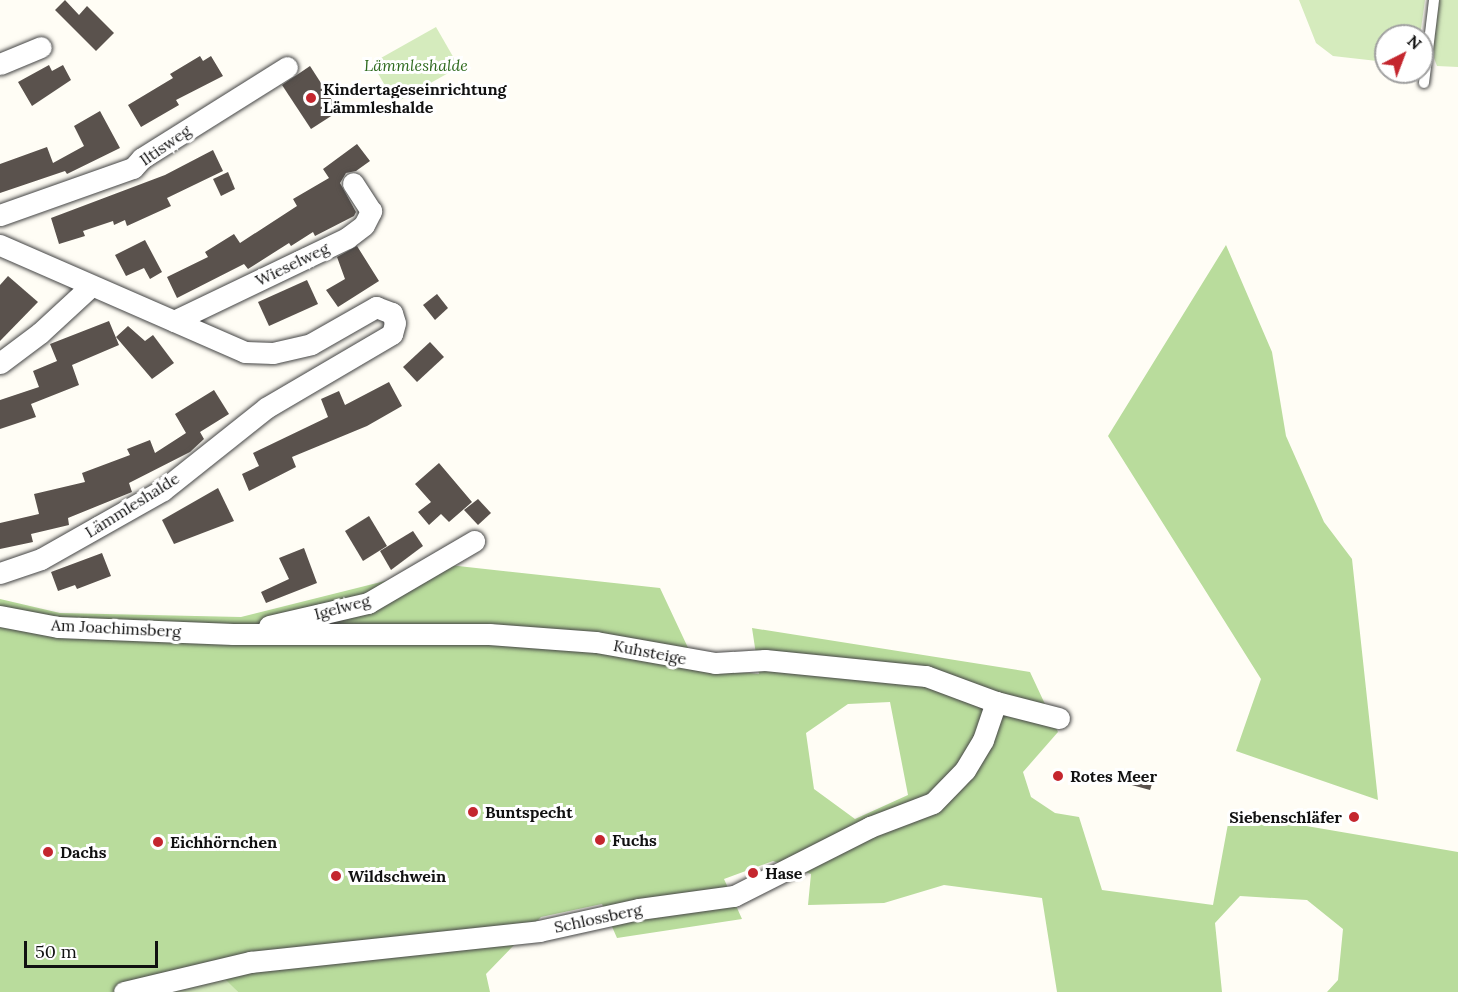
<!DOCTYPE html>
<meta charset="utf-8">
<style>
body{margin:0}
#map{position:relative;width:1458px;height:992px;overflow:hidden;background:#fffdf5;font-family:Lora,serif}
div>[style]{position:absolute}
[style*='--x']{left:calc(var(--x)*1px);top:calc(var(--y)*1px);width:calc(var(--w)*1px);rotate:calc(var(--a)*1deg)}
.green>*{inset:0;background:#d5ebbd}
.forest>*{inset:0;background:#b9dc9c}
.building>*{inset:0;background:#5a524d}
.roads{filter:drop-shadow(0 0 2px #444) drop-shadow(0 0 2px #444)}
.service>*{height:10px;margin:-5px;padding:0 5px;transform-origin:5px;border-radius:5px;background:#fff}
.minor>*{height:21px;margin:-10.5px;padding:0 10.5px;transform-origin:10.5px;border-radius:10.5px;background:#fff}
.dots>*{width:16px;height:16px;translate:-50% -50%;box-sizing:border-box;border:3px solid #fff;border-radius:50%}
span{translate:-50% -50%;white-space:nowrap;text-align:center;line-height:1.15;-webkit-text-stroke:6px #fff;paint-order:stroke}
.park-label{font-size:16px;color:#2f6b1f;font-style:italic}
.poi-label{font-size:16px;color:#111;font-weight:700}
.left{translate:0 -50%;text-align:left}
.right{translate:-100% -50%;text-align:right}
.street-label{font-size:16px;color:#111}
.north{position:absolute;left:1374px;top:24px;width:60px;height:60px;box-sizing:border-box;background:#fff;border:2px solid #a0a0a0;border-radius:50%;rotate:42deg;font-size:16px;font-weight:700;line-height:24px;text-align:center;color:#111}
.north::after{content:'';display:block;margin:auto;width:21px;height:27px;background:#c4262e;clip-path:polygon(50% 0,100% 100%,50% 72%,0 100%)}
.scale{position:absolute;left:24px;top:941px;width:134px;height:27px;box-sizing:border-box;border:3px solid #111;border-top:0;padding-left:8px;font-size:18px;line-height:21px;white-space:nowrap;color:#111;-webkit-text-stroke:4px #fff;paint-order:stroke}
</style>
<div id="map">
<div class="green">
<div style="clip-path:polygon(1299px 0,1425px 0,1420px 36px,1386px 36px,1386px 62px,1333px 56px,1316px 43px)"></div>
<div style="clip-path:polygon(1439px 0,1458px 0,1458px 67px,1437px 66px,1431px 50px)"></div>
<div style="clip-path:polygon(436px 27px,459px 67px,395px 103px,372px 63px)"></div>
<div style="clip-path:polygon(225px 978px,238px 992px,167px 992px)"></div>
</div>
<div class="forest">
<div style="clip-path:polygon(1226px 245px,1272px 352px,1286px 436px,1324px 522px,1352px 559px,1378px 800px,1236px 751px,1261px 679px,1108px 436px)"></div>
<div style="clip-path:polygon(evenodd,449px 565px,660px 588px,697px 667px,759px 674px,752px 628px,1030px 672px,1058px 732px,1023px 772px,1031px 797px,1055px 813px,1079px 817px,1102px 890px,1213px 905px,1230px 813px,1458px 852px,1458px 992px,1327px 992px,1338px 980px,1343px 929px,1307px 900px,1240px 896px,1215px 923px,1222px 992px,1057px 992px,1042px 898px,944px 885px,884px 903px,808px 905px,811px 874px,773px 861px,724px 879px,742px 919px,617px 938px,602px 904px,541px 917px,486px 974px,490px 992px,238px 992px,225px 979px,167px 992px,0 992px,0 599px,60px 613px,241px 617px,449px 565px,890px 702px,908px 795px,855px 819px,814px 789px,806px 733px,848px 704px,890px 702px)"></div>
</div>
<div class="building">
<div style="clip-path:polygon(65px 0,79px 15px,87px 6px,114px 33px,96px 51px,55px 10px)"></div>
<div style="clip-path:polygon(200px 56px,203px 61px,211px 56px,223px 76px,176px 100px,179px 105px,141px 127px,128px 105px,173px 78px,170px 74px)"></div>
<div style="clip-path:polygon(49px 65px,52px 71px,63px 65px,71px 80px,32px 106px,18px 82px)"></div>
<div style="clip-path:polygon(310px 66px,339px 111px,311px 129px,282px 85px)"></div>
<div style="clip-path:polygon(100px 111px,120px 148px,67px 174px,65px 171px,0 193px,0 164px,47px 147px,53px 163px,84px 146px,74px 126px)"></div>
<div style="clip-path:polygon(357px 144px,370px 161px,356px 171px,346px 173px,340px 183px,356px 212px,354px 216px,315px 236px,313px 232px,291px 246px,289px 243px,248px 269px,244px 264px,177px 298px,167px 277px,208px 257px,205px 252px,234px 234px,240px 243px,297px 206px,293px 199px,329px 178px,323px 169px)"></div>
<div style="clip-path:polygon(213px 150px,223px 171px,167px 198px,171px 206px,127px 226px,125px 220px,114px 225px,113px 221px,83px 231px,85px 236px,59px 244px,51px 218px,165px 175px)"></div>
<div style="clip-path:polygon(228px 172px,235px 189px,221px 196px,213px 179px)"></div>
<div style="clip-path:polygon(145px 240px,162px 272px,150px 279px,144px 268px,126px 276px,115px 255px)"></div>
<div style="clip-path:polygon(357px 246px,379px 281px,338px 307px,326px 290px,345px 279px,337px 257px)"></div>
<div style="clip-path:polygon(8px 276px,38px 302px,0 341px,0 285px)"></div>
<div style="clip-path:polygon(307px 280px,318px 304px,269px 326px,258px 302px)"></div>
<div style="clip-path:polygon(437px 294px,448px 308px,435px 320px,423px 305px)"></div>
<div style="clip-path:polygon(109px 321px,119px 345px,72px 365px,79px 385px,31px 404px,36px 417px,0 429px,0 400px,39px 387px,33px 371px,57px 361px,50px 344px)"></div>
<div style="clip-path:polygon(128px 326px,145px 341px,153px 335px,174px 363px,152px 379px,116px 337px)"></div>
<div style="clip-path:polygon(430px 342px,444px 357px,417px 382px,403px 367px)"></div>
<div style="clip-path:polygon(389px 382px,402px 406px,367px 426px,292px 457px,296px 467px,249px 491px,242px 474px,259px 466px,253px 453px,328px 417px,321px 399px,339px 391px,345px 405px)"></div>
<div style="clip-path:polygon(214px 390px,229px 414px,200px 432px,204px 439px,190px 452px,129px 483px,132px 492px,68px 518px,69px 525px,31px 534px,33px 542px,0 549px,0 523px,39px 514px,34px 494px,85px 482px,82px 473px,130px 455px,127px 449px,150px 440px,155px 453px,186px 433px,175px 414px)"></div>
<div style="clip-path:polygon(439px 463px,472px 502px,449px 522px,441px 514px,429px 525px,418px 512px,431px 502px,415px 484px)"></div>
<div style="clip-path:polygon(218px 488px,234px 521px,174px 544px,162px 520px)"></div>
<div style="clip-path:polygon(478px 499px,491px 513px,478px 525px,464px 510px)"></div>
<div style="clip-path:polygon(369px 516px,387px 546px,363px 561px,345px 531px)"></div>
<div style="clip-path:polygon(413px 531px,423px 546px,391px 570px,380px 551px)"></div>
<div style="clip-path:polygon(304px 548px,317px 583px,266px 603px,261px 592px,289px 579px,279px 558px)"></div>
<div style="clip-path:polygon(102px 553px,111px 576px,77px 589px,75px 585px,58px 591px,51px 572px)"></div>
<div style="clip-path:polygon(1132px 771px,1154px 778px,1150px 790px,1128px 784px)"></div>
</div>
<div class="roads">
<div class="service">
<div style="--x:1424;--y:83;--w:84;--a:-83.1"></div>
</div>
<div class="minor">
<div style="--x:0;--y:64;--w:44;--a:-22.5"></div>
<div style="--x:0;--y:215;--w:141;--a:-19.5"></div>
<div style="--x:133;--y:168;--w:13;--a:-48"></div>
<div style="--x:142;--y:158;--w:171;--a:-32.1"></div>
<div style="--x:0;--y:245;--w:267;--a:23.6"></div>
<div style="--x:245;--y:352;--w:28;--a:2"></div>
<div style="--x:273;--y:353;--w:39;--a:-13"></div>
<div style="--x:311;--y:344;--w:75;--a:-29.6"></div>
<div style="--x:376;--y:307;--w:17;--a:21"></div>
<div style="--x:392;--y:313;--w:10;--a:73"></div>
<div style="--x:395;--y:323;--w:11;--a:105"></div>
<div style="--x:392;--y:334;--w:146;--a:149.6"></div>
<div style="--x:266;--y:408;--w:132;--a:141.5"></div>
<div style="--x:163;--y:490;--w:140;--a:150.5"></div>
<div style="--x:41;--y:559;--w:43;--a:161.1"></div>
<div style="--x:174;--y:321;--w:192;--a:-25.6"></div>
<div style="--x:347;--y:238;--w:21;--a:-37"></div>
<div style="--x:364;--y:225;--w:16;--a:-63"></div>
<div style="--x:371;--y:211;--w:33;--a:-123"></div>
<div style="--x:0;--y:363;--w:50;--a:-36.9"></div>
<div style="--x:40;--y:333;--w:69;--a:-42.7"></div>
<div style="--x:0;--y:616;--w:59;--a:10.7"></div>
<div style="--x:58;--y:627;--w:175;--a:2.3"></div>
<div style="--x:233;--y:634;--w:256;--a:0"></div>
<div style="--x:489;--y:634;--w:107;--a:4.3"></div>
<div style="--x:596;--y:642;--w:121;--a:10"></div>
<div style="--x:715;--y:663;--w:50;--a:-3.4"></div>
<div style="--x:765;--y:660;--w:162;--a:5.7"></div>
<div style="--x:926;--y:676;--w:75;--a:20.4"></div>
<div style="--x:996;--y:702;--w:65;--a:14.3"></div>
<div style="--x:269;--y:626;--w:102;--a:-13.1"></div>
<div style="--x:368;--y:603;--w:123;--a:-30.3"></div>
<div style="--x:124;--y:992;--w:130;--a:-13.4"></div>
<div style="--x:250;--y:962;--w:291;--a:-6.1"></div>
<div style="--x:539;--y:931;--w:102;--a:-12.4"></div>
<div style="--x:639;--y:909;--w:96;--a:-7.8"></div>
<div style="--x:734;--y:896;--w:153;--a:-26.9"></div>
<div style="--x:870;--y:827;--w:67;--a:-20.9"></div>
<div style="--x:933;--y:803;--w:46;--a:-45.9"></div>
<div style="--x:965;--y:770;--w:35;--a:-59"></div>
<div style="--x:983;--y:740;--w:40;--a:-71.1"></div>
</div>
</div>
<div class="dots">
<div style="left:311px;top:98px;background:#c4262e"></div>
<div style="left:1058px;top:776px;background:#c4262e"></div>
<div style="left:473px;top:812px;background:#c4262e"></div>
<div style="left:1354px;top:817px;background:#c4262e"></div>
<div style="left:600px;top:840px;background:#c4262e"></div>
<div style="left:158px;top:842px;background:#c4262e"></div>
<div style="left:48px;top:852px;background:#c4262e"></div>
<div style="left:753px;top:873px;background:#c4262e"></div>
<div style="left:336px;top:876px;background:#c4262e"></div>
</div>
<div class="park-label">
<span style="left:416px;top:65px">Lämmleshalde</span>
</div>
<div class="poi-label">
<span class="left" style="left:323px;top:98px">Kindertageseinrichtung<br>Lämmleshalde</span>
<span class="left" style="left:1070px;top:776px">Rotes Meer</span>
<span class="left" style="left:485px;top:812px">Buntspecht</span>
<span class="right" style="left:1342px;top:817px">Siebenschläfer</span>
<span class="left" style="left:612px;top:840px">Fuchs</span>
<span class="left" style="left:170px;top:842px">Eichhörnchen</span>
<span class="left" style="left:60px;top:852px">Dachs</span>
<span class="left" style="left:765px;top:873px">Hase</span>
<span class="left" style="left:348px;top:876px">Wildschwein</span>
</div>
<div class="street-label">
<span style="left:165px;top:145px;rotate:-35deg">Iltisweg</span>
<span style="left:292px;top:264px;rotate:-26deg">Wieselweg</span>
<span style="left:132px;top:505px;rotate:-32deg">Lämmleshalde</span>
<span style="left:342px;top:607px;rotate:-15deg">Igelweg</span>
<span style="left:116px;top:628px;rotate:3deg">Am Joachimsberg</span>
<span style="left:650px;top:652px;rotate:11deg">Kuhsteige</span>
<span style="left:598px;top:918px;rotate:-12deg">Schlossberg</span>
</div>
<div class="north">N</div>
<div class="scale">50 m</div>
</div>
